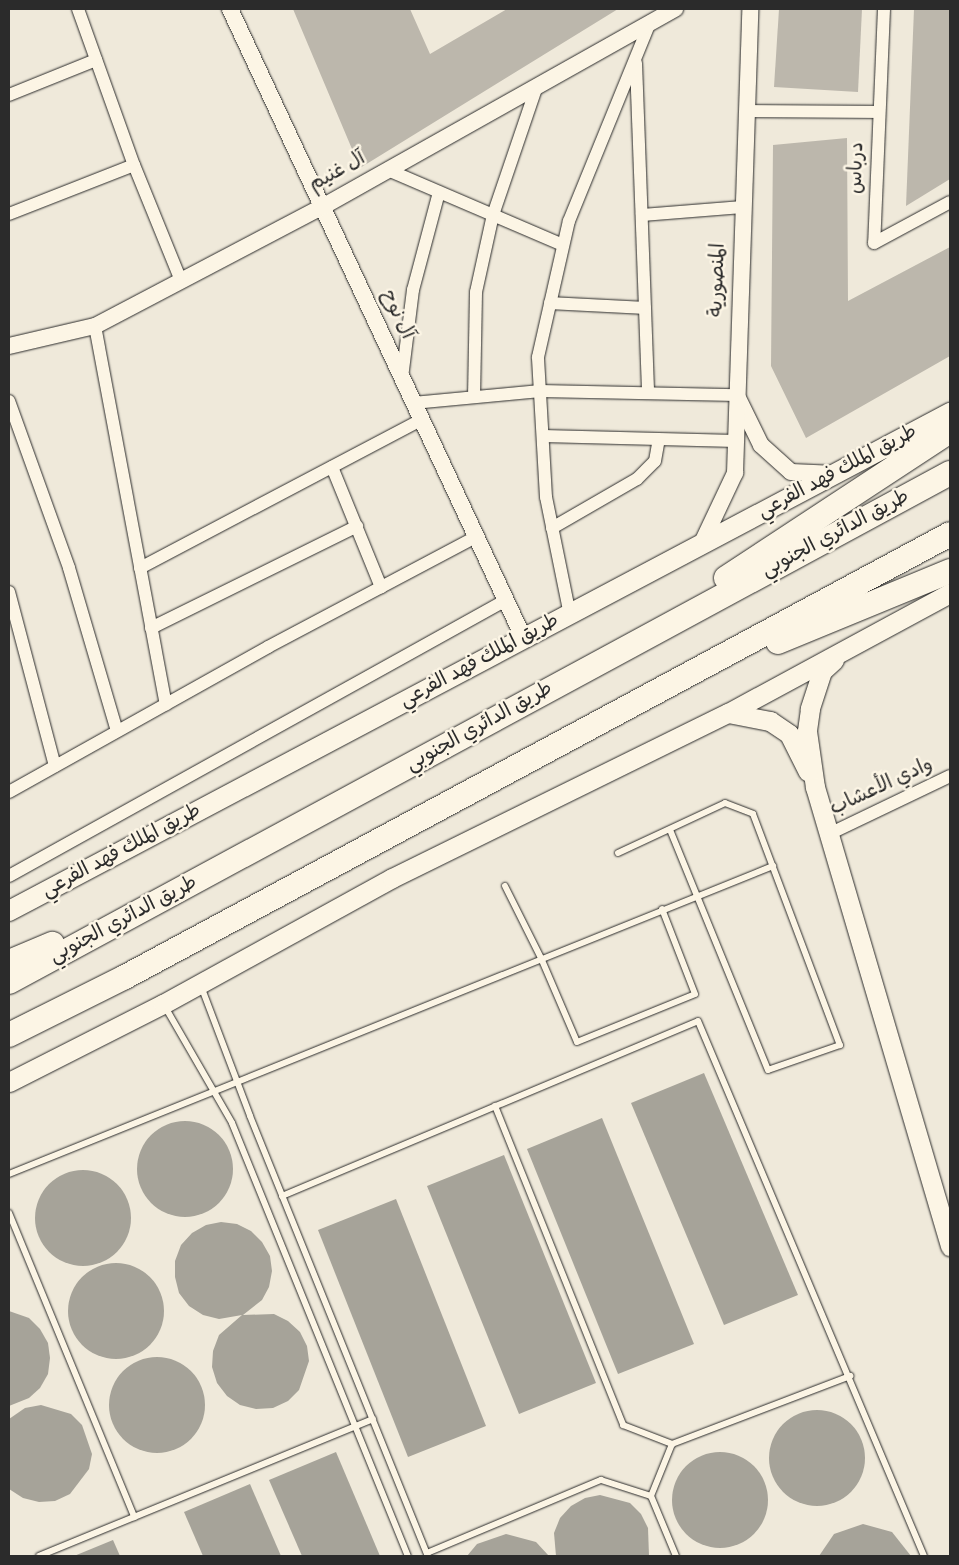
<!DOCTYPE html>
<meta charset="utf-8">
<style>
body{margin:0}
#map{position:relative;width:959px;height:1565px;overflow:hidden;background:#efe9da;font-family:Dekko,"Playpen Sans Arabic",sans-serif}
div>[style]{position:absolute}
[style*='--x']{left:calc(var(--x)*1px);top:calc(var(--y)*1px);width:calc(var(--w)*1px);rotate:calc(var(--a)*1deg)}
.water>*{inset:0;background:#a6a399}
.round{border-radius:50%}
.building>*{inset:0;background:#bcb7ac}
.roads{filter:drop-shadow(0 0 1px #2b2b2b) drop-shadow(0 0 1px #2b2b2b)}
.service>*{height:6px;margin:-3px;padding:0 3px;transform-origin:3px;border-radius:3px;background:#fcf5e5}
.minor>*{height:12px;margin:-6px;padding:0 6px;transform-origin:6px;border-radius:6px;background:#fcf5e5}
.tertiary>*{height:16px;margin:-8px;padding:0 8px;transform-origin:8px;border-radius:8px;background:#fcf5e5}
.secondary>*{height:19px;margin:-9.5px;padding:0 9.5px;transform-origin:9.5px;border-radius:9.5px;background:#fcf5e5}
.primary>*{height:20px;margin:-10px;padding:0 10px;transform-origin:10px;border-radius:10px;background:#fcf5e5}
.motorway>*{height:24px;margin:-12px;padding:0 12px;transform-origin:12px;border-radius:12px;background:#fcf5e5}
span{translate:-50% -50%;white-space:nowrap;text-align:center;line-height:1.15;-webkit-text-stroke:5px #fcf5e5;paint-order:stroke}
.street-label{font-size:20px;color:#2b2b2b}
.frame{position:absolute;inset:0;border:10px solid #2b2b2b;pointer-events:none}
</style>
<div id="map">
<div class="water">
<div style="clip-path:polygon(704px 1073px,798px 1295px,724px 1325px,631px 1103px)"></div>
<div style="clip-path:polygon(602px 1118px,694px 1344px,618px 1374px,527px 1149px)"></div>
<div class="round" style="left:137px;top:1121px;width:96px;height:96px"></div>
<div style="clip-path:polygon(504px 1155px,596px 1383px,519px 1414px,427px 1186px)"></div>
<div class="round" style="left:35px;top:1170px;width:96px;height:96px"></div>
<div style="clip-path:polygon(396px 1199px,486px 1426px,408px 1457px,318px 1230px)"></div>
<div style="clip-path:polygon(221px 1222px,237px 1224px,251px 1231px,262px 1242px,270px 1256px,272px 1271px,269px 1287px,262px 1300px,243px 1315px,274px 1314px,288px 1321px,300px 1332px,307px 1346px,309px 1361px,299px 1390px,288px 1401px,273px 1408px,256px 1409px,240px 1405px,227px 1396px,217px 1383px,212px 1367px,213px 1351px,219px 1335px,242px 1315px,219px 1319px,203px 1315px,189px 1306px,179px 1293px,175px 1277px,175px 1261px,181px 1245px,192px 1233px,206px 1225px)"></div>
<div class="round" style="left:68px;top:1263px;width:96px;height:96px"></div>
<div style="clip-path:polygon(9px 1311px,29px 1318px,40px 1329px,48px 1343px,50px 1358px,48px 1374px,40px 1388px,29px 1398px,9px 1406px)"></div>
<div class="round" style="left:109px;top:1357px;width:96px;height:96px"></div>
<div style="clip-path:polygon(41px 1405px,71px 1414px,82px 1425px,92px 1454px,89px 1469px,70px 1494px,55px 1501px,39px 1502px,23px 1498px,9px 1489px,9px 1419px,25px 1408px)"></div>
<div class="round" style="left:769px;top:1410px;width:96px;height:96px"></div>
<div class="round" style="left:672px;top:1452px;width:96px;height:96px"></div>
<div style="clip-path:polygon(336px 1452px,380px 1556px,302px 1556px,269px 1480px)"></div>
<div style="clip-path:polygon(250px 1484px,281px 1556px,203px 1556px,184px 1512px)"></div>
<div style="clip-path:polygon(600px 1495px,630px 1503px,641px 1514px,648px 1528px,649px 1556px,556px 1556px,554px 1533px,560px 1518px,571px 1506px,585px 1498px)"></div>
<div style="clip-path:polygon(863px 1524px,892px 1532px,911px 1556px,819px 1556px,834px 1534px)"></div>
<div style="clip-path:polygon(506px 1534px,536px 1542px,549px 1556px,467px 1556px,477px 1544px)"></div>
<div style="clip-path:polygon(113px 1540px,120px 1556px,74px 1556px)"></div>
</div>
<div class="building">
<div style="clip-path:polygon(293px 9px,410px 9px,430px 54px,507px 9px,618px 9px,360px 168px)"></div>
<div style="clip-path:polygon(779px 9px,862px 9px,858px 92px,774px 87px)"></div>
<div style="clip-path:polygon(914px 9px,950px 9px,950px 179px,906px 206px)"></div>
<div style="clip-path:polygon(847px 138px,848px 301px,950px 247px,950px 356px,806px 438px,771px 366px,773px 145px)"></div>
</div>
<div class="roads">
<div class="service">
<div style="--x:618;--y:853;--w:118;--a:-25"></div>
<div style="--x:725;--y:803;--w:30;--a:21"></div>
<div style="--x:753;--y:814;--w:247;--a:69.4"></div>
<div style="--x:840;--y:1045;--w:76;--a:160.9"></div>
<div style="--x:768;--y:1070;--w:259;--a:-112.2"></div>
<div style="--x:505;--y:886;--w:80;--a:63.4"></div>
<div style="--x:541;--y:958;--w:91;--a:66.8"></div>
<div style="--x:577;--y:1042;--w:127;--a:-22.1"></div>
<div style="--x:695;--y:994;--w:91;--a:-111.2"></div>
<div style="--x:201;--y:986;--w:139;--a:69.3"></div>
<div style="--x:250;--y:1116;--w:475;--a:68"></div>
<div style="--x:164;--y:1005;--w:136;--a:60"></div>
<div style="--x:232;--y:1123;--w:467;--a:67.9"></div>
<div style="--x:495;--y:1106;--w:344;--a:68.1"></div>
<div style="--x:623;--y:1425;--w:53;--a:21.2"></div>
<div style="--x:9;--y:1174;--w:824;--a:-21.96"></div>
<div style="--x:282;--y:1196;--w:451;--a:-22.8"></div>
<div style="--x:698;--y:1021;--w:581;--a:67.1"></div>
<div style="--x:9;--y:1213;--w:329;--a:67.6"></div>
<div style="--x:651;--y:1496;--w:56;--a:-68"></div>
<div style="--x:672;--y:1444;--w:191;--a:-20.9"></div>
<div style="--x:427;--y:1553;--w:189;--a:-22.8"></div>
<div style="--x:601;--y:1480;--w:52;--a:17.7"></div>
<div style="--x:651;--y:1496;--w:65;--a:67.4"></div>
<div style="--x:39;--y:1556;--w:361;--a:-22.3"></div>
</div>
<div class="minor">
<div style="--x:78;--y:9;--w:166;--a:70.3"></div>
<div style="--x:134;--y:165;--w:125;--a:67.9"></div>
<div style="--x:884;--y:9;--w:234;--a:92.4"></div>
<div style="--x:874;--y:243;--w:86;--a:-28.3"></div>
<div style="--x:636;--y:63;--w:330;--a:87.9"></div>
<div style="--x:9;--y:95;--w:94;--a:-21.9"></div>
<div style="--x:746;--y:111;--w:133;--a:0.4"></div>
<div style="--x:388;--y:170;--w:190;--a:23.2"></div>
<div style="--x:9;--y:214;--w:134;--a:-21.4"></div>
<div style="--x:642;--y:215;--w:101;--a:-4.5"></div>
<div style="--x:550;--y:303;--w:95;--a:3"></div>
<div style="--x:95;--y:326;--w:385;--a:79.4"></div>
<div style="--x:402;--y:378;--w:89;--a:-82.9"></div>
<div style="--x:413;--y:290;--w:101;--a:-75.1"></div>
<div style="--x:474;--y:397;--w:105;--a:-88.9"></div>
<div style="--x:476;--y:292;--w:79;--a:-77.6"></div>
<div style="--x:493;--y:215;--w:136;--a:-71.2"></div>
<div style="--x:9;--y:401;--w:177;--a:70.2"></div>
<div style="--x:69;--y:568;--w:170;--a:73.6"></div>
<div style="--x:413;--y:403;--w:128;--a:-5.4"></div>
<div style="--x:540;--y:391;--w:197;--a:1.2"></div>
<div style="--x:543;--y:436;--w:193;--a:1.5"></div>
<div style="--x:332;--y:467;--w:130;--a:67.8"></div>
<div style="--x:552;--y:528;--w:98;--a:-30"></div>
<div style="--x:637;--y:479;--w:25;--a:-45"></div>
<div style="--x:655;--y:461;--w:22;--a:-80"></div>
<div style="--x:140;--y:568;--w:318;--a:-27.8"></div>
<div style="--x:9;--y:592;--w:180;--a:75.2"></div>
<div style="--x:570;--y:615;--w:120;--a:-101.5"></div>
<div style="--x:546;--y:497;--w:140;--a:-93.3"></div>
<div style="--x:538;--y:357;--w:139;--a:-77.2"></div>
<div style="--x:569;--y:221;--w:214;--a:-67.8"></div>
<div style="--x:151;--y:628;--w:230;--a:-26.3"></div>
<div style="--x:9;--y:792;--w:297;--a:-29.2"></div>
<div style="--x:268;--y:647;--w:235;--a:-27.9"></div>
<div style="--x:829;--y:834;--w:134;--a:-25.6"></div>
<div style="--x:9;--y:876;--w:568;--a:-29.04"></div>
</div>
<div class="tertiary">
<div style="--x:230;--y:9;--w:695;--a:64.98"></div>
<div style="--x:9;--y:346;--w:88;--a:-13.1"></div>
<div style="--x:95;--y:326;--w:256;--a:-27.7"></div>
<div style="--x:322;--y:207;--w:405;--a:-29.3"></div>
<div style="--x:738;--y:398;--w:52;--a:63.9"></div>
<div style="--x:761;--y:445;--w:40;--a:42"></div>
<div style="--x:791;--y:472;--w:45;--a:2.5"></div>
<div style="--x:701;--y:545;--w:80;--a:-64.7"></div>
<div style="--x:735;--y:473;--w:464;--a:-88.1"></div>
</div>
<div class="secondary">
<div style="--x:834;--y:660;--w:16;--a:137"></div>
<div style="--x:822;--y:671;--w:40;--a:108"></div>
<div style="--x:810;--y:709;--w:22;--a:98"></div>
<div style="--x:807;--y:731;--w:57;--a:81.9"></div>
<div style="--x:815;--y:787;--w:479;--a:73.6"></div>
<div style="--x:728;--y:713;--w:43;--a:10.8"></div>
<div style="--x:770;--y:721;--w:23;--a:34"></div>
<div style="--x:789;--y:734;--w:42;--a:63.4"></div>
<div style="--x:9;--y:1082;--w:173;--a:-26.9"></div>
<div style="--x:163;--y:1004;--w:261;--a:-28.8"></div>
<div style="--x:392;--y:878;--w:374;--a:-26.2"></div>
<div style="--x:728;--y:713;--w:252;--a:-28.4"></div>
</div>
<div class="primary">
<div style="--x:9;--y:911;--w:1065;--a:-27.89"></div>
</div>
<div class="motorway">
<div style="--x:726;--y:578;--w:268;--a:-33.3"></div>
<div style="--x:778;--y:642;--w:186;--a:-22.4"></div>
<div style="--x:9;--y:962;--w:47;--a:-22.7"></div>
<div style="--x:9;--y:982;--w:1070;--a:-28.41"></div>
<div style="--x:9;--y:1035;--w:130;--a:-26.6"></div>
<div style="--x:125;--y:977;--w:936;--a:-28.23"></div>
</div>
</div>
<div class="street-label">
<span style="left:858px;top:168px;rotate:-88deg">درباس</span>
<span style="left:338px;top:173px;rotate:-29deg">آل غنيم</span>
<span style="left:719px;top:280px;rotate:-88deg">المنصورية</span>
<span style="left:396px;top:315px;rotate:65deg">آل نوح</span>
<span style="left:838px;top:473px;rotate:-28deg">طريق الملك فهد الفرعي</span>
<span style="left:836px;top:535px;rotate:-28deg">طريق الدائري الجنوبي</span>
<span style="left:480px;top:662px;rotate:-28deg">طريق الملك فهد الفرعي</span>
<span style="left:480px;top:728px;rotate:-29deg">طريق الدائري الجنوبي</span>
<span style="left:882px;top:788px;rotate:-25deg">وادي الأعشاب</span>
<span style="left:122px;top:852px;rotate:-28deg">طريق الملك فهد الفرعي</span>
<span style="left:124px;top:921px;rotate:-28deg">طريق الدائري الجنوبي</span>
</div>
<div class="frame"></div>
</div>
